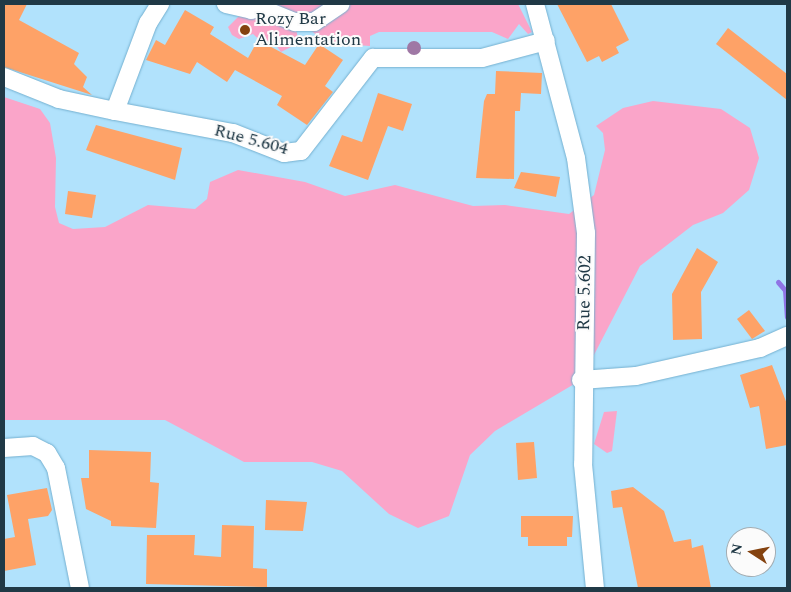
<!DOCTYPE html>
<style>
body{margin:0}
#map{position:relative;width:791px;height:592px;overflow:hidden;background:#b1e2fc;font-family:Spectral,serif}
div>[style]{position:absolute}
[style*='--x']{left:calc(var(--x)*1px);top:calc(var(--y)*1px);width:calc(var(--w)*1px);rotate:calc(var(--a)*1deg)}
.green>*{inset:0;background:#faa5c9}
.stream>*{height:5px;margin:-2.5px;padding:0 2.5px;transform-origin:2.5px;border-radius:2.5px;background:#9074e5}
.building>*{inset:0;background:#fea267}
.roads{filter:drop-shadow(0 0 1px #74b0d0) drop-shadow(0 0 1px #74b0d0)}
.street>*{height:18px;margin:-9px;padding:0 9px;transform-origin:9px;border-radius:9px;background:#fff}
.trees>*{width:14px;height:14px;margin:-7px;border-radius:50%;background:#9f78a5}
.dots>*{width:14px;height:14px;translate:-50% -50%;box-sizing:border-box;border:2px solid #fbfbfb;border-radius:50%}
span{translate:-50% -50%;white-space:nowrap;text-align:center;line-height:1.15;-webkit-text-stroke:4px #fbfbfb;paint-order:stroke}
.poi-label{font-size:18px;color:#203946}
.left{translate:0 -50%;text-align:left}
.street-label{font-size:18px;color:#203946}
.frame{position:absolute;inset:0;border:5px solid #203946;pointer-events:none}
.north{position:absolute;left:726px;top:527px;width:50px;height:50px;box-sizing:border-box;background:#fbfbfb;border:1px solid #a3adb3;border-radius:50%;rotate:281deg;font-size:14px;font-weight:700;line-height:20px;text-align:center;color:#203946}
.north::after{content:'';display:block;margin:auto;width:18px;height:22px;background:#84420f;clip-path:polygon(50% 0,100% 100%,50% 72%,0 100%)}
</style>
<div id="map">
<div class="green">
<div style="clip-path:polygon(277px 4px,518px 4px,532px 32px,528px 34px,519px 24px,508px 39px,492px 32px,379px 32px,370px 36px,370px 46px,328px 43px,310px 30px,296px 29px,299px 43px,281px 52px,273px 41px,262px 42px,253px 34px,239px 39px,232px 35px,228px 27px,242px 13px,278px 24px,282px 20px)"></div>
<div style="clip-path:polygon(4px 97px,40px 109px,50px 123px,56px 158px,55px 207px,59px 223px,73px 229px,105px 227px,148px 205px,195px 209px,207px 199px,210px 182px,238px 170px,305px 182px,345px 196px,395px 185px,473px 206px,505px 205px,569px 214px,594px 195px,605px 150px,603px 133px,596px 126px,623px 108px,653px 101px,721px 109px,750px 128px,759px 158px,749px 190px,723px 213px,693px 225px,640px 266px,581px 380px,495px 431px,470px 455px,449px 516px,418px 528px,389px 514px,342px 471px,312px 462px,244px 462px,165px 420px,4px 420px)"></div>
<div style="clip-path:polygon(617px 411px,612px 451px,607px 453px,594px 444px,604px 412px)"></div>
</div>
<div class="stream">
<div style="--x:778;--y:282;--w:11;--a:49"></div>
<div style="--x:785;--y:290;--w:27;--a:86"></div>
</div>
<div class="building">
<div style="clip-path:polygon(4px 4px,27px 4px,19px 20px,79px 53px,74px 64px,87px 77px,83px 87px,92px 95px,4px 67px)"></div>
<div style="clip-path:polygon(557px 4px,611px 4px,629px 40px,616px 47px,619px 53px,602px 62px,599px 56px,587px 62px)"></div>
<div style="clip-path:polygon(185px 10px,214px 27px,210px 34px,248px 58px,258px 40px,305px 65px,319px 44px,343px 60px,325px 86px,333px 92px,307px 125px,277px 105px,282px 96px,235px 70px,227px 82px,197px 62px,190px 74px,146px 60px,156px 40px,165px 45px)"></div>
<div style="clip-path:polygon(728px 28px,787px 74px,787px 100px,716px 44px)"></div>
<div style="clip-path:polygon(496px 71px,542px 73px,541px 94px,521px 93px,520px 111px,515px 111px,514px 179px,476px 178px,484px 101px,487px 94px,495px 94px)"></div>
<div style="clip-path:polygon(378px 93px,412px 104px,403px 131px,388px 126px,368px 180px,329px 166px,342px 135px,362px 142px)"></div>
<div style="clip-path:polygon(96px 125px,182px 148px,175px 180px,86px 150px)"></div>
<div style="clip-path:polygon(521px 172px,560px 177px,556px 197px,514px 188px)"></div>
<div style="clip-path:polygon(68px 191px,96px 195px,92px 218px,65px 214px)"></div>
<div style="clip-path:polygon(697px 248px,718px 262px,701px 292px,702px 339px,673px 340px,672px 294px)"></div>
<div style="clip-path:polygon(749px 310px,765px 331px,752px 339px,737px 319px)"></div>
<div style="clip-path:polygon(772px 365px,787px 404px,787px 445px,766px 449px,759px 406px,750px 408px,740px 375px)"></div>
<div style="clip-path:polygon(534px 442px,537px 478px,518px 480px,516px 443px)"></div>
<div style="clip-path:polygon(89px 450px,151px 452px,150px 482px,159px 483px,156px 528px,111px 526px,111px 521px,86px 509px,81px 478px,89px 478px)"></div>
<div style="clip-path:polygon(633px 487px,664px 511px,674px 542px,691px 539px,692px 548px,703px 545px,711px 588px,638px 588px,622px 507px,613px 508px,611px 491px)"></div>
<div style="clip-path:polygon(47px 488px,52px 510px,48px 516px,28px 519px,36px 565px,4px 571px,4px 539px,15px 537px,7px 495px)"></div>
<div style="clip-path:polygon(266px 500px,307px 502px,303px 531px,265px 530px)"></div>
<div style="clip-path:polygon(521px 516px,573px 516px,572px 537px,567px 537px,567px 546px,528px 546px,528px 537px,521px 537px)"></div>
<div style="clip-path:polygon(222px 525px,254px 526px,253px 568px,267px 569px,267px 587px,146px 584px,147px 535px,195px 535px,194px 555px,221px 557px)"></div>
</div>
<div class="roads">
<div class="street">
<div style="--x:160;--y:4;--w:22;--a:122"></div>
<div style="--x:148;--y:23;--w:94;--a:110.6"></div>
<div style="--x:115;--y:111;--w:120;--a:10.6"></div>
<div style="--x:233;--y:133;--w:55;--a:21.4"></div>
<div style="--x:284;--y:153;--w:17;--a:-7"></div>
<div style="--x:301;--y:151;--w:118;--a:-52.3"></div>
<div style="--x:373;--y:58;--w:109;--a:0"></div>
<div style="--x:482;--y:58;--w:66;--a:-14.9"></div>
<div style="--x:226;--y:4;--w:26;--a:13"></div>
<div style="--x:251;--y:10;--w:15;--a:-23"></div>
<div style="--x:535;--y:4;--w:159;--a:75.1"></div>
<div style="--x:576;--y:158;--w:76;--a:82.4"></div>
<div style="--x:586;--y:233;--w:231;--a:90.7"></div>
<div style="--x:583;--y:464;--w:125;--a:84.5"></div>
<div style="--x:260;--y:8;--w:38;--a:22"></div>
<div style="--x:295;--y:22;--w:19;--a:0"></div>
<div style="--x:314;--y:22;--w:32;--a:-34"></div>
<div style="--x:4;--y:77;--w:59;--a:21.8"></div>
<div style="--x:59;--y:99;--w:57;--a:12.1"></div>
<div style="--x:581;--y:380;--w:55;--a:-4.2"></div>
<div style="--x:636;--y:376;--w:127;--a:-12.7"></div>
<div style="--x:760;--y:348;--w:30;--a:-24"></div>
<div style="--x:4;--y:448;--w:29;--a:-4"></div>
<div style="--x:33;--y:446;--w:16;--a:27"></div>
<div style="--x:47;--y:453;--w:17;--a:59"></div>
<div style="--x:56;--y:468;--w:122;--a:78.7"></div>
</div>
</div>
<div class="trees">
<div style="left:414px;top:48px"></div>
</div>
<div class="dots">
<div style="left:245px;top:30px;background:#84420f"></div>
</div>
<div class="poi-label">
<span class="left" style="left:255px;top:30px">Rozy Bar<br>Alimentation</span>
</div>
<div class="street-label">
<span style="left:251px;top:140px;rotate:15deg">Rue 5.604</span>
<span style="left:585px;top:293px;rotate:-89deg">Rue 5.602</span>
</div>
<div class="frame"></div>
<div class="north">N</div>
</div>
